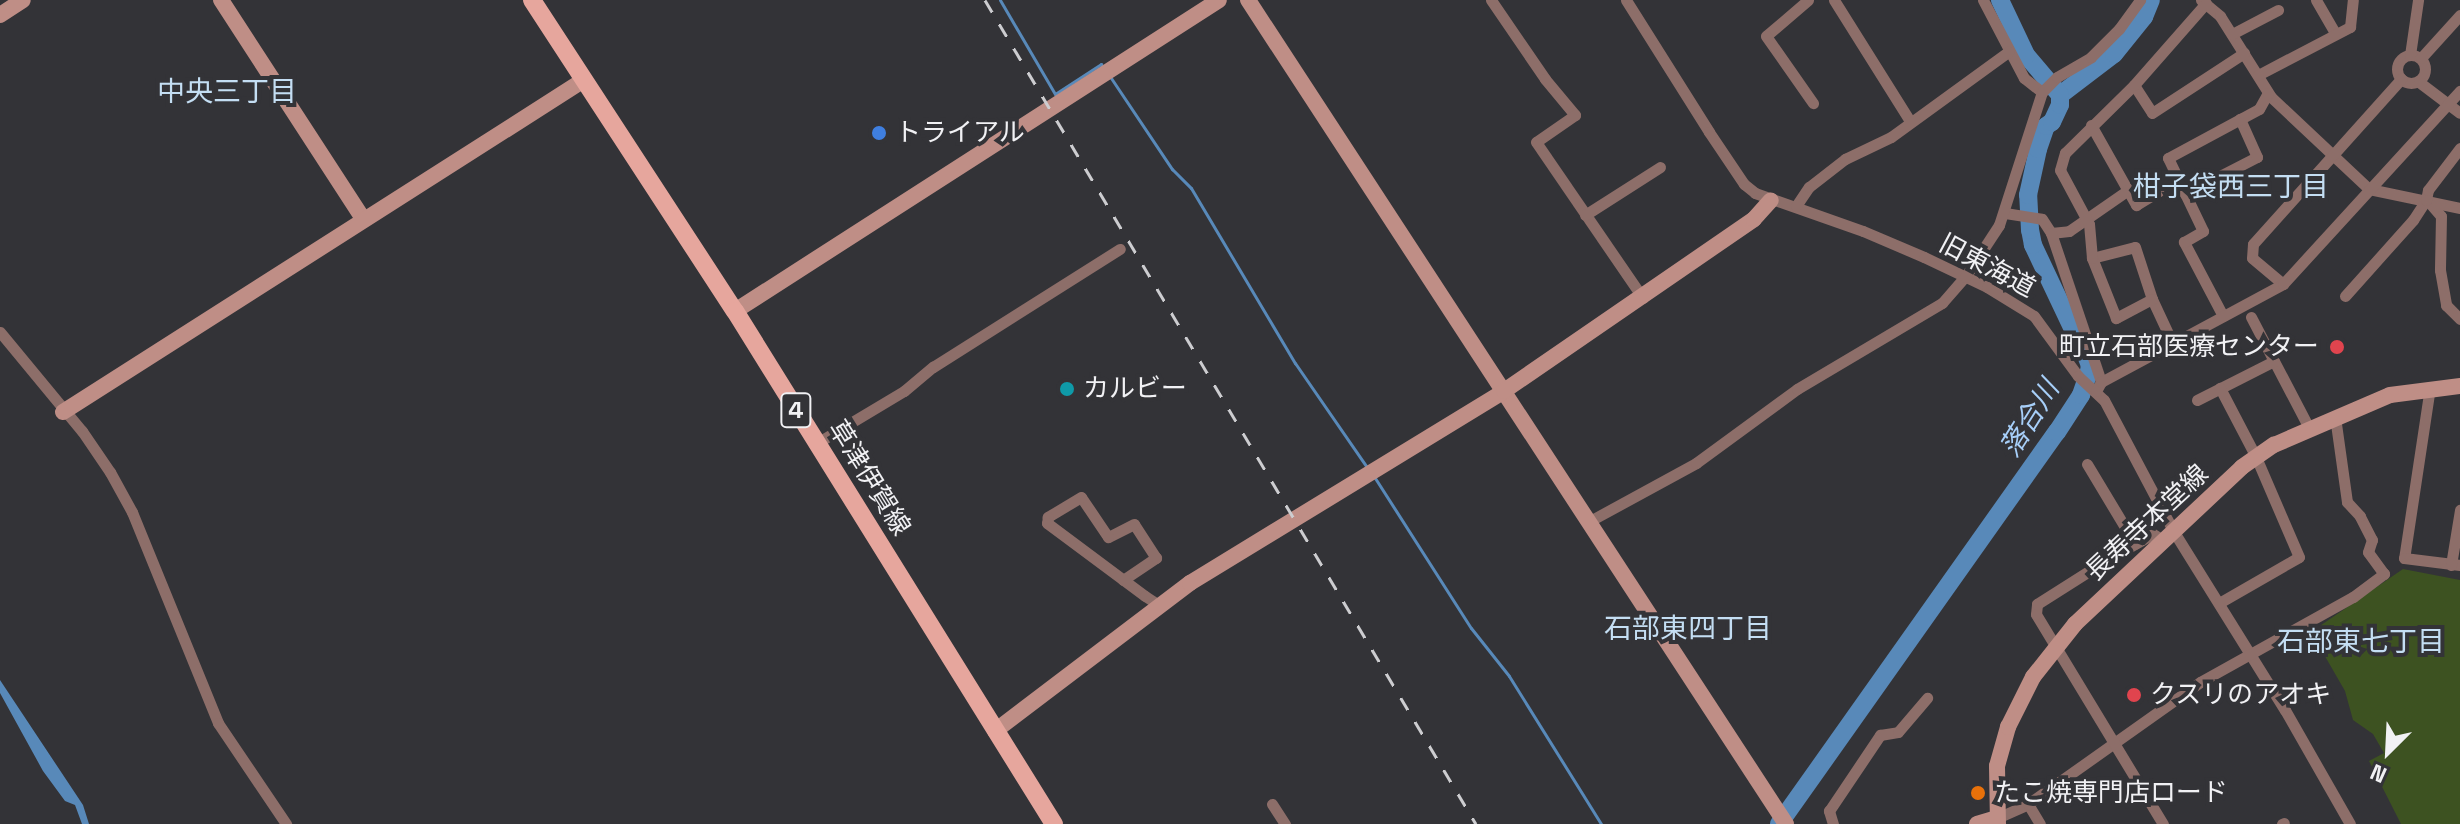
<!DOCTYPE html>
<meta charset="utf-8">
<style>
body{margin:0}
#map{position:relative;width:2460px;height:824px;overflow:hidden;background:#333337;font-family:"Space Grotesk","Noto Sans JP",sans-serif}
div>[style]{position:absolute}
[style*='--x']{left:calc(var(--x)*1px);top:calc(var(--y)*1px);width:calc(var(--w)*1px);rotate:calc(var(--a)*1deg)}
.green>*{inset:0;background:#3d5221}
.water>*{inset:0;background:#5889b9}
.stream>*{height:3px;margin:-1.5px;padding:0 1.5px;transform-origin:1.5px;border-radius:1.5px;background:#5889b9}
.river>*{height:18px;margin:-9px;padding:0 9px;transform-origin:9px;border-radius:9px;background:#5889b9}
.street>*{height:11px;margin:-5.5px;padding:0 5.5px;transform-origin:5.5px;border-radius:5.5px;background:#8d6e69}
.street>.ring{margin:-5.5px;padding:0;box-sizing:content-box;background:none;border:11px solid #8d6e69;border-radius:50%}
.secondary>*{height:16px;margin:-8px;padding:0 8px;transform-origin:8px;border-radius:8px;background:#bf8e86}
.primary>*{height:18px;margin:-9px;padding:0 9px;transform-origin:9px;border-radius:9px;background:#e6a69d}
.rail>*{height:3px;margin-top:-1.5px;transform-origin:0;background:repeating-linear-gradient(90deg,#cdcdd0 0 14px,transparent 0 28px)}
.dots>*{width:22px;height:22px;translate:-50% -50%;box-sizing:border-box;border:4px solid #333337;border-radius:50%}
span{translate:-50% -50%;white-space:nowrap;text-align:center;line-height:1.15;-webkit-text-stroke:8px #333337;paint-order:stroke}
.shield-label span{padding:2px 6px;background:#333337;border:2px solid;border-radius:6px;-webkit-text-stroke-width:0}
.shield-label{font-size:24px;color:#f1f1f4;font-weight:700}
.poi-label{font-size:26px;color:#f1f1f4}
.left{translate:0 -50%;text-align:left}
.right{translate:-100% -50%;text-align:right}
.street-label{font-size:26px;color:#f1f1f4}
.neighbourhood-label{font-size:28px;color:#c4def3}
.water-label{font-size:28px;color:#a7cff9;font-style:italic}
.north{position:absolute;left:2348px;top:712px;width:80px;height:80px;-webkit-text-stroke:6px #333337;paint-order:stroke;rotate:204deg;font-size:22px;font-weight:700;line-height:32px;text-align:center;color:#f1f1f4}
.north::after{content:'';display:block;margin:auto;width:28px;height:36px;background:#f1f1f4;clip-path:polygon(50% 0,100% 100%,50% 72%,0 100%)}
</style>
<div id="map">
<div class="green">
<div style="clip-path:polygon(2403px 569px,2460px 580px,2460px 824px,2401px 824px,2369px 761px,2384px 753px,2373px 734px,2353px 720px,2345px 691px,2311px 632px)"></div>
</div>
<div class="water">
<div style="clip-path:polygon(0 680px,83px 805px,89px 824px,82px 824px,75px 805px,65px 801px,43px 771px,0 693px)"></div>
</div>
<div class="stream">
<div style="--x:1000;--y:0;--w:109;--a:59.7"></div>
<div style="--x:1055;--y:94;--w:55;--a:-33.1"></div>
<div style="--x:1101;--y:64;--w:6;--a:59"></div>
<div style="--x:1111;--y:78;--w:110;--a:56.2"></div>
<div style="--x:1172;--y:169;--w:27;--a:45"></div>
<div style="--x:1191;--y:188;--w:204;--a:59.3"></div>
<div style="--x:1295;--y:363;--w:129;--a:55.4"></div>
<div style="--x:1375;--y:478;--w:178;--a:57.4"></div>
<div style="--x:1471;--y:628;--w:61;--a:51.6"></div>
<div style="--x:1509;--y:676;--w:174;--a:58.1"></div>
</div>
<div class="river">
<div style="--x:2060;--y:95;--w:68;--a:-37.2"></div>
<div style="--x:2114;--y:54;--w:48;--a:-51"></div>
<div style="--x:2144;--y:17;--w:18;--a:-68"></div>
<div style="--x:1779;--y:824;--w:481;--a:-54.7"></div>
<div style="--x:2057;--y:432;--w:44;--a:-57"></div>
<div style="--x:2081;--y:395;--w:21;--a:-71"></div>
<div style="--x:2088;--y:375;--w:9;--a:-77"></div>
<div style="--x:2090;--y:366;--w:27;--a:-110"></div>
<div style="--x:2081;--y:341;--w:7;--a:-135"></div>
<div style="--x:2076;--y:336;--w:101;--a:-115.3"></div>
<div style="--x:2033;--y:245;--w:15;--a:-101"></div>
<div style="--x:2030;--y:230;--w:35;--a:-93"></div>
<div style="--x:2028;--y:195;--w:47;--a:-77.7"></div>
<div style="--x:2038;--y:149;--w:24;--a:-71"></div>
<div style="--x:2046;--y:126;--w:7;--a:-34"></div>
<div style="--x:2052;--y:122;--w:19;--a:-65"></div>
<div style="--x:2060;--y:105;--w:10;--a:-90"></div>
<div style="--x:2060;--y:95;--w:52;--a:-130.4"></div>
<div style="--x:2026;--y:55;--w:61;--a:-115.3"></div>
</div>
<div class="street">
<div style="--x:1491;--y:0;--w:96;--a:55.6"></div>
<div style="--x:1545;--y:79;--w:47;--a:50.2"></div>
<div style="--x:1575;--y:115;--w:47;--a:145.3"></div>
<div style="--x:1536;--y:142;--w:189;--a:55.6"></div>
<div style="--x:1626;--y:0;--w:156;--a:57.8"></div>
<div style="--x:1709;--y:132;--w:63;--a:56.1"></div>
<div style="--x:1744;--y:184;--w:14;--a:39"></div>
<div style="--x:1755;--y:193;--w:114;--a:19.4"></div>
<div style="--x:1863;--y:231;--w:66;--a:23.1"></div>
<div style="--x:1924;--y:257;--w:70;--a:25.5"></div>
<div style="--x:1987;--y:287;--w:55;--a:31.7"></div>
<div style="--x:2034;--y:316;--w:74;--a:53.7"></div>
<div style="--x:2078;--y:376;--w:35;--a:43"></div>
<div style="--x:2104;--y:400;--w:149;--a:62.1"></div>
<div style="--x:2174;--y:532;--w:210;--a:58.1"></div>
<div style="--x:2285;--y:710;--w:131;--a:60.3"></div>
<div style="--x:1808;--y:0;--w:55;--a:139.4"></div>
<div style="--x:1766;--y:36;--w:82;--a:55"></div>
<div style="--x:1834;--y:0;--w:143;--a:57.9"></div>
<div style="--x:1983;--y:0;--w:88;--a:62.3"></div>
<div style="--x:2024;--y:78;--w:23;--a:38"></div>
<div style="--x:2201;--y:0;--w:25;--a:40"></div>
<div style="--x:2220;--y:16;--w:96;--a:57.8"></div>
<div style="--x:2271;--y:97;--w:134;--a:43.2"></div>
<div style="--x:2369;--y:189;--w:93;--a:11.8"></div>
<div style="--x:2316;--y:0;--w:39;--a:60"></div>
<div style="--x:2232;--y:34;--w:52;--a:-27.6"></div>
<div class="ring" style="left:2397px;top:55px;width:17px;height:17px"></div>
<div style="--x:2410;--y:55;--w:56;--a:-81.7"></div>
<div style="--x:2421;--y:58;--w:58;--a:-47.8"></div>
<div style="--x:2258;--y:75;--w:104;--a:-27.6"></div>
<div style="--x:2350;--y:27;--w:27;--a:-84"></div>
<div style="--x:2419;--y:82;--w:51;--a:37.1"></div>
<div style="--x:2134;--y:85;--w:33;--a:57"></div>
<div style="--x:2152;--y:113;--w:110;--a:-33.1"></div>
<div style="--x:2091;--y:125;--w:92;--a:60.6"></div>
<div style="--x:2136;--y:205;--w:26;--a:-31"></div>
<div style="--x:2185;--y:194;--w:81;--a:-27.2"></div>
<div style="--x:2257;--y:157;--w:42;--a:-114.1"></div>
<div style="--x:2427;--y:200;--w:21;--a:49"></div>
<div style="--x:2441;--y:216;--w:54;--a:91.1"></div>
<div style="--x:2440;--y:270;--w:36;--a:80"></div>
<div style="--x:2446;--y:305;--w:20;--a:45"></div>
<div style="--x:1796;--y:206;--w:23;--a:-56"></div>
<div style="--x:1809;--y:187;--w:46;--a:-37.9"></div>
<div style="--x:1845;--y:159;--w:51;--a:-25.6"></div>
<div style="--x:1891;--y:137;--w:145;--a:-36"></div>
<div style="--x:2005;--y:213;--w:37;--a:9"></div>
<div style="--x:2042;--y:219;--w:17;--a:57"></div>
<div style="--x:2051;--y:233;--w:18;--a:-6"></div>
<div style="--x:2069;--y:231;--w:72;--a:-34.8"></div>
<div style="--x:1585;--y:215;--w:89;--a:-32.6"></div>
<div style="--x:2051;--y:233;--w:157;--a:71.4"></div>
<div style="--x:2092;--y:258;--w:44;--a:-14.3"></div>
<div style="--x:2135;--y:247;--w:55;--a:71.9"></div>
<div style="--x:2152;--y:299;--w:50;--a:65"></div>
<div style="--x:2283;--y:284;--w:40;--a:-140"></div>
<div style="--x:2252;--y:258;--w:14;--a:-86"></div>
<div style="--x:2253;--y:244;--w:222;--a:-48.1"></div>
<div style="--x:2345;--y:296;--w:102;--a:-48.2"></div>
<div style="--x:2413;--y:220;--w:24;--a:-57"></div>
<div style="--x:2426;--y:200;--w:10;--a:-79"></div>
<div style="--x:2428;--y:190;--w:53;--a:-52.7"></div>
<div style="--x:2152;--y:299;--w:41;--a:152.2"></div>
<div style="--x:2116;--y:318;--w:65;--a:-111.8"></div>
<div style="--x:2092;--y:258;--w:34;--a:-95"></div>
<div style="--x:2089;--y:224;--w:61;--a:-118.2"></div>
<div style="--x:2060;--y:170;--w:18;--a:-74"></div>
<div style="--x:2065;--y:153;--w:97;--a:-44.6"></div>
<div style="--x:2134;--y:85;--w:109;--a:-48.7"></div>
<div style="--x:2223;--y:316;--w:84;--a:-117.8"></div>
<div style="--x:2184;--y:242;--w:22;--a:-30"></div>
<div style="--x:2203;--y:231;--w:81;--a:-115.6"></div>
<div style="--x:2168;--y:158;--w:103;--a:-28.3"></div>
<div style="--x:2259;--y:109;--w:18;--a:-61"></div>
<div style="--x:2251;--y:317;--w:125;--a:62.4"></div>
<div style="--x:0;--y:332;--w:129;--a:50.4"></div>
<div style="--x:82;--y:431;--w:50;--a:55.7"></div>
<div style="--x:110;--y:472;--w:46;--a:61.2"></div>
<div style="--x:132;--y:512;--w:228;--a:67.8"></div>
<div style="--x:218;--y:723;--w:122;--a:56"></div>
<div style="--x:2430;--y:387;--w:173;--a:98.6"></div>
<div style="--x:2404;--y:558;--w:56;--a:7.1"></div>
<div style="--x:2096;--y:391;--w:10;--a:-61"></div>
<div style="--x:2101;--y:382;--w:207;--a:-28.3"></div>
<div style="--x:2283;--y:284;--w:262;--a:-47.5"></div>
<div style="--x:2197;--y:400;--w:86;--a:-26.9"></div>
<div style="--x:817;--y:443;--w:101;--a:-30.9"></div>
<div style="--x:904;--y:391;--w:38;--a:-40"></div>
<div style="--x:933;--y:367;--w:221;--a:-32.3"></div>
<div style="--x:2087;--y:464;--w:93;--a:59"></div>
<div style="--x:1588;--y:522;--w:123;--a:-28.6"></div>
<div style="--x:1696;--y:463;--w:125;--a:-36.2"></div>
<div style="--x:1797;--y:389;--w:169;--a:-30.7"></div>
<div style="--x:1942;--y:303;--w:35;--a:-49"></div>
<div style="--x:1965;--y:277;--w:62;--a:-56.8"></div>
<div style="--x:1999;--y:225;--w:140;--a:-72.1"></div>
<div style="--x:2042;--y:92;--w:21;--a:-45"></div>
<div style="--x:2057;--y:77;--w:39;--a:-30"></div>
<div style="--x:2091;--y:57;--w:40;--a:-45"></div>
<div style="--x:2119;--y:29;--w:36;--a:-54"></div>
<div style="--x:2451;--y:565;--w:56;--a:-80.7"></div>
<div style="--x:1123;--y:580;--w:40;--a:-34"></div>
<div style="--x:1156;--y:558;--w:40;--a:-122.9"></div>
<div style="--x:1134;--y:524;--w:29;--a:153"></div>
<div style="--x:1108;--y:537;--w:48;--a:-124"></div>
<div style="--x:1081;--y:497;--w:39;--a:149"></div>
<div style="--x:1048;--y:517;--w:6;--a:99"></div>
<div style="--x:1047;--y:523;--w:122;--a:36.7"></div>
<div style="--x:1145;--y:596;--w:17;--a:33"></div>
<div style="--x:2219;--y:603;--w:92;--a:-29.9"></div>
<div style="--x:2299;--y:557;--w:109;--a:-113.3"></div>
<div style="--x:2256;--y:457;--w:78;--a:-117.6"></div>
<div style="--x:1272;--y:804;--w:24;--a:57"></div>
<div style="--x:2028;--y:804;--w:23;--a:59"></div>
<div style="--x:1997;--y:818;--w:34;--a:-24"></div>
<div style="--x:2028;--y:804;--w:211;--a:-35.3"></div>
<div style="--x:2200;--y:682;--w:175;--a:-29.1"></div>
<div style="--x:2353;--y:597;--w:39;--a:-37"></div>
<div style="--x:2384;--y:574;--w:27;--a:-126"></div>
<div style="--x:2368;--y:552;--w:13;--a:-72"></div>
<div style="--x:2372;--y:540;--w:27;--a:-117"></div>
<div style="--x:2360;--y:516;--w:19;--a:-133"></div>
<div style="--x:2347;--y:502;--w:86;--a:-98"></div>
<div style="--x:1833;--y:824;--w:14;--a:-107"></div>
<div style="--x:1829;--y:811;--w:92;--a:-56.1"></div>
<div style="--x:1880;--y:735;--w:18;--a:-9"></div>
<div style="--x:1898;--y:732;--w:45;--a:-49.5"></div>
<div style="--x:2163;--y:824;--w:245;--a:-121.2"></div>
<div style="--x:2036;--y:614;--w:10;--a:-84"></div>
<div style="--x:2037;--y:604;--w:84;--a:-32.4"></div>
<div style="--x:2108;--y:559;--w:51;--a:-29.1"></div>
<div style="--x:2153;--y:534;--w:13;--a:32"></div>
<div style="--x:2282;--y:824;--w:2;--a:-27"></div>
</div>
<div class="secondary">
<div style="--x:221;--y:0;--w:261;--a:57"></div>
<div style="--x:1248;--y:0;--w:984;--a:56.86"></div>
<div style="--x:0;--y:15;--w:27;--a:-33"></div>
<div style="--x:735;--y:311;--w:575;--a:-32.72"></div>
<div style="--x:63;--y:412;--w:618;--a:-32.51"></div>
<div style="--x:995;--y:731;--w:245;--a:-37.2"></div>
<div style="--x:1190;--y:583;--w:368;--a:-31.4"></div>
<div style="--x:1504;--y:391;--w:303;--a:-34.5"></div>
<div style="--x:1754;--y:219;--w:25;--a:-48"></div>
<div style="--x:1977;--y:824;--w:21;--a:-17"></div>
<div style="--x:1998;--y:824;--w:58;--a:-91"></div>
<div style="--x:1997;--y:766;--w:41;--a:-74.2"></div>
<div style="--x:2008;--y:727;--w:56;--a:-63.4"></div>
<div style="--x:2033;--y:677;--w:68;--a:-51.6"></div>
<div style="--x:2075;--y:624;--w:229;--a:-43.2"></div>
<div style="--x:2242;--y:467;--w:39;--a:-35"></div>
<div style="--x:2274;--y:445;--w:126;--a:-23.3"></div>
<div style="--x:2390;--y:395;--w:71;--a:-7.3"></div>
</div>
<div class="primary">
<div style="--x:532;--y:0;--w:371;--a:56.9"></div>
<div style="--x:735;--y:311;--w:604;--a:58.13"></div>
</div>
<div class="rail">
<div style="--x:985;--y:0;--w:959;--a:59.21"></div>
</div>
<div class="dots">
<div style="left:879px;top:133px;background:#3f7fe0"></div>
<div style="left:2337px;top:347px;background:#e0444e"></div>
<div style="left:1067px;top:389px;background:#0f9aa8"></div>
<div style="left:2134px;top:695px;background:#e0444e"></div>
<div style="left:1978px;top:793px;background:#e8710a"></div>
</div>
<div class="shield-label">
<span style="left:796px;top:410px">4</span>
</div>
<div class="poi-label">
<span class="left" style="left:895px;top:133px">トライアル</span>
<span class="right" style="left:2319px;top:347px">町立石部医療センター</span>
<span class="left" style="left:1083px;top:389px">カルビー</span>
<span class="left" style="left:2150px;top:695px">クスリのアオキ</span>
<span class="left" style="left:1994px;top:793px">たこ焼専門店ロード</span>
</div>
<div class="street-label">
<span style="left:1987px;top:266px;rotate:28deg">旧東海道</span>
<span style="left:869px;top:478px;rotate:58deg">草津伊賀線</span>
<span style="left:2147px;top:523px;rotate:-43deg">長寿寺本堂線</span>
</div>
<div class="neighbourhood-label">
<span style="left:227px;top:91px">中央三丁目</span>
<span style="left:2231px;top:186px">柑子袋西三丁目</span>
<span style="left:1688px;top:628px">石部東四丁目</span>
<span style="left:2361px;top:641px">石部東七丁目</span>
</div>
<div class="water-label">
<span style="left:2029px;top:418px;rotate:-58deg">落合川</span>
</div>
<div class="north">N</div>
</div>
